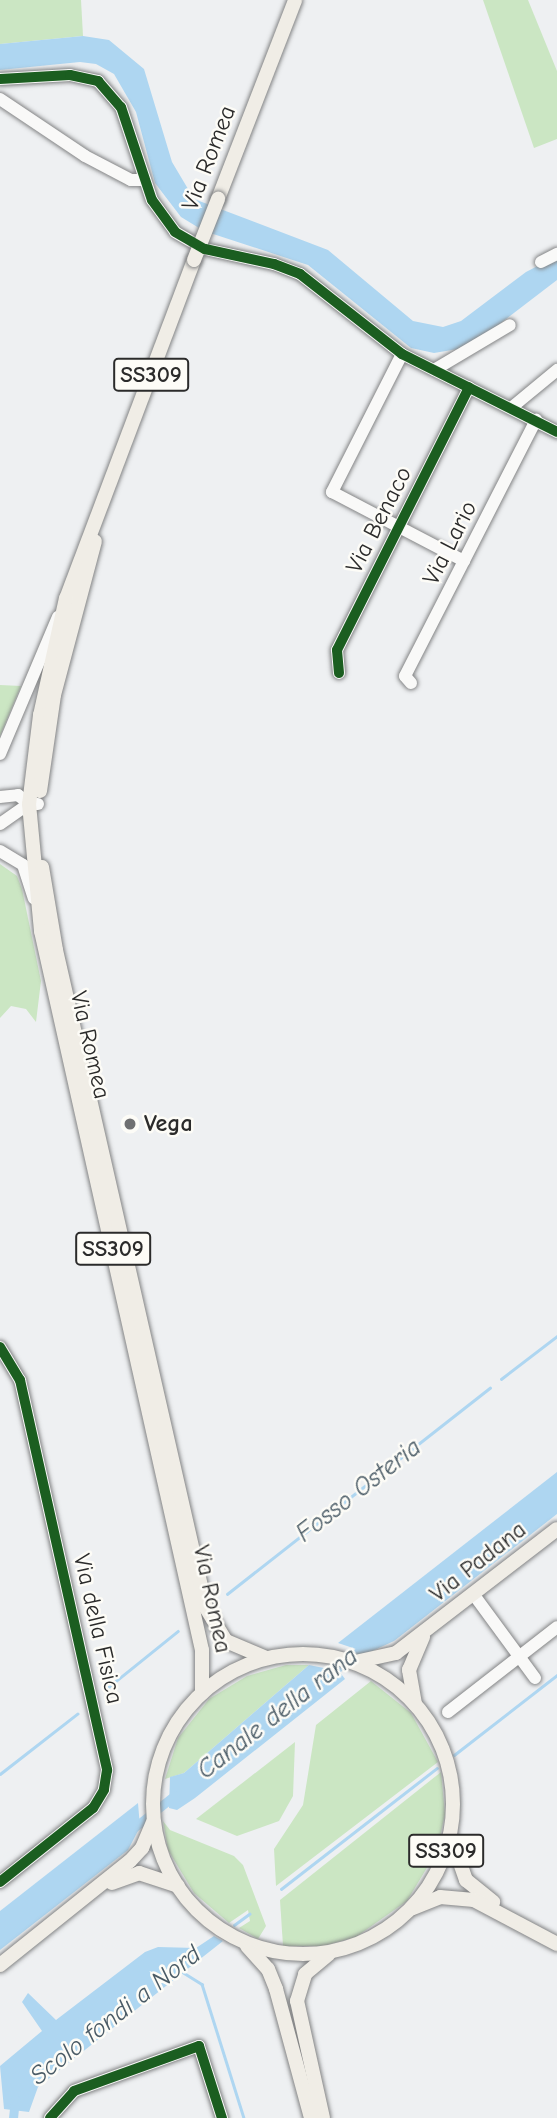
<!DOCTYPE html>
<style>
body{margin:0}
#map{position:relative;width:557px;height:2118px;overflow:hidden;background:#eef0f2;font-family:"Comic Neue",sans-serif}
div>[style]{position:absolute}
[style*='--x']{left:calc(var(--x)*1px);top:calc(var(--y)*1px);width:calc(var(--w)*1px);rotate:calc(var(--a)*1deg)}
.green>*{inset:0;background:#cbe6c3}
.water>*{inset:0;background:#aed6f1}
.stream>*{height:2.5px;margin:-1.25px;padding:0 1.25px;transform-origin:1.25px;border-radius:1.25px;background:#aed6f1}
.canal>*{height:9px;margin:-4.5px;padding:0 4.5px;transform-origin:4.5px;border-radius:4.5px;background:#aed6f1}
.roads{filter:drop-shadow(0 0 2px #838485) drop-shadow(0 0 2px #838485)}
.minor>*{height:12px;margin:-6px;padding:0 6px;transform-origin:6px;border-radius:6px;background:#f9f9f8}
.major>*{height:14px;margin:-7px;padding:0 7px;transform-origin:7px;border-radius:7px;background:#f0ede6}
.major>.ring{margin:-7px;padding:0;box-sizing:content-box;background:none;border:14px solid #f0ede6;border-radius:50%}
.bridges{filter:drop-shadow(0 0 2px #838485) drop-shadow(0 0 2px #838485)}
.major-bridge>*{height:14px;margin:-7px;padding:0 7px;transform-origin:7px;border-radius:7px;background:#f0ede6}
.cycleway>*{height:10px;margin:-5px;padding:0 5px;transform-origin:5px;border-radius:5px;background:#1b5e20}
.dots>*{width:19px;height:19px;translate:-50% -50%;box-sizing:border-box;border:4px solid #fdfcf7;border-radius:50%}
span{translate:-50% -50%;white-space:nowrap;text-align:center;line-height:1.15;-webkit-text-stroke:5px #fdfcf7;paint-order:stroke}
.shield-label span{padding:2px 5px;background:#fdfcf7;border:2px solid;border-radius:5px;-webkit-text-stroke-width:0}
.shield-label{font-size:23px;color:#2b2b2b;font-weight:700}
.street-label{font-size:24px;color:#2b2b2b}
.poi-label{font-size:24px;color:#2b2b2b;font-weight:700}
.left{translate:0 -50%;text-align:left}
.water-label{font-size:26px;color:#4a5b66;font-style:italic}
</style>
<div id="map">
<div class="green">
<div style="clip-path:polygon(0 0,81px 0,83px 36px,0 44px)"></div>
<div style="clip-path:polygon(483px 0,528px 0,557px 71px,557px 139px,534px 148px)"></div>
<div style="clip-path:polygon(0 685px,21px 686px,0 736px)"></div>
<div style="clip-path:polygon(0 864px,17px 876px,22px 889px,41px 981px,36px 1022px,26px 1009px,11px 1006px,0 1018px)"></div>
<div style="clip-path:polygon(286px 1665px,309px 1665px,184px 1773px,165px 1779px,178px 1738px,209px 1699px,247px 1676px)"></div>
<div style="clip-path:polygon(371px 1681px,411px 1713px,438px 1762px,276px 1886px,274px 1849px,303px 1805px,316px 1725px)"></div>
<div style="clip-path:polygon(295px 1742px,293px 1796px,279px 1821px,237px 1836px,196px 1819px)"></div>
<div style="clip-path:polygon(441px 1772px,445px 1814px,437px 1851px,407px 1901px,356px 1937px,323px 1946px,283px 1946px,280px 1900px)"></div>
<div style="clip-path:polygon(163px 1821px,170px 1830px,234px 1856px,243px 1865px,266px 1926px,258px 1939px,239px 1928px,250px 1921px,248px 1910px,229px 1923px,194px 1893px,168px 1850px)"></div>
</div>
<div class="water">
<div style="clip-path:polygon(83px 36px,109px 40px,144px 69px,172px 162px,194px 199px,328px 250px,413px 321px,443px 327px,461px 321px,526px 272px,557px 256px,557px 280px,485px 335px,458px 349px,434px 353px,411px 348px,308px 265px,204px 231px,181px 217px,155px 183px,136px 112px,114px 74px,96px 64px,80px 62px,0 70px,0 44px)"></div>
<div style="clip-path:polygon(557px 1472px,557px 1514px,394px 1641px,368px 1653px,338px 1643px)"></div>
<div style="clip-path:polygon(309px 1665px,339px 1671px,345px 1679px,195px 1798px,177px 1810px,169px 1808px,170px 1777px,184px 1773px)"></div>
<div style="clip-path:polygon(138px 1803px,140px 1827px,128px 1850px,0 1950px,0 1911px)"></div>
<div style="clip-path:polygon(214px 1936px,223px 1941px,38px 2087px,29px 2112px,4px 2109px,0 2066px,42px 2031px,22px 2002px,28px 1993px,56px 2020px,145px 1952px,158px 1947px,196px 1948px)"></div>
</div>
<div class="stream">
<div style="--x:501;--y:1379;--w:71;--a:-37.5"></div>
<div style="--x:227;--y:1594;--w:334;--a:-38.1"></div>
<div style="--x:106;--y:1689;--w:92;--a:-38.9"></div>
<div style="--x:454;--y:1755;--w:130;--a:-37.8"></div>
<div style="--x:0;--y:1774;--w:98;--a:-37.9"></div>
<div style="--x:281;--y:1889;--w:197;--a:-37.8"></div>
<div style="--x:234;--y:1925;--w:19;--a:-36"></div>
<div style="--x:181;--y:1971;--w:25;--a:32"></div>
<div style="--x:202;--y:1984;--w:140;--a:72.6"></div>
</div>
<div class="canal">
<div style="--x:326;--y:1677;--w:53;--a:-38.2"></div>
<div style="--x:131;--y:1830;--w:56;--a:-38.5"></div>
<div style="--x:13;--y:2118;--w:19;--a:-84"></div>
</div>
<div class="roads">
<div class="minor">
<div style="--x:0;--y:79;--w:70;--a:-3.3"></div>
<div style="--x:70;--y:75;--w:29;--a:12"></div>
<div style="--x:98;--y:81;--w:35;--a:49"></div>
<div style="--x:121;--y:107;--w:98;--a:71.6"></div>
<div style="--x:152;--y:200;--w:39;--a:54"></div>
<div style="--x:175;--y:232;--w:34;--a:30"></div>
<div style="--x:205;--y:249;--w:71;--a:12.3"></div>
<div style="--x:274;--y:264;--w:28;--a:21"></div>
<div style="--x:300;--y:274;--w:130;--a:38.1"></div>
<div style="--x:402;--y:354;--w:174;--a:26.7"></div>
<div style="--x:0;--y:99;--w:102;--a:33.8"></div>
<div style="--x:85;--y:156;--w:52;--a:27.6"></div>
<div style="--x:131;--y:180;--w:14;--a:0"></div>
<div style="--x:541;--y:262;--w:18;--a:-27"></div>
<div style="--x:402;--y:354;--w:155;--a:116.9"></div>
<div style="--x:332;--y:492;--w:149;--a:27.6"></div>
<div style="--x:434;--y:370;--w:88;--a:-30.6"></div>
<div style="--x:511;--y:408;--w:60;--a:-39.6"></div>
<div style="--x:339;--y:673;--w:23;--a:-95"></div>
<div style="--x:337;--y:650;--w:294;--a:-63.3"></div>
<div style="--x:411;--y:683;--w:9;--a:-131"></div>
<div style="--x:405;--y:676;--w:288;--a:-62.9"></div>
<div style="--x:0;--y:754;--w:149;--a:-67.1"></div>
<div style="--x:0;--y:797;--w:18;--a:-6"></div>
<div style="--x:18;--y:795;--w:14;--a:39"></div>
<div style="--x:29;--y:804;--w:9;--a:0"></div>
<div style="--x:0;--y:824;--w:35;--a:-35"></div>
<div style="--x:0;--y:851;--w:27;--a:31"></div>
<div style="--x:23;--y:865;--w:35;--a:72"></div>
<div style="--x:0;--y:1347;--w:39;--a:59"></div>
<div style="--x:20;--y:1380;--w:400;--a:77.4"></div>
<div style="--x:107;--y:1770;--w:20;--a:99"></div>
<div style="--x:104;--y:1790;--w:21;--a:121"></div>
<div style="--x:93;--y:1808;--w:119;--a:141.5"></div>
<div style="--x:474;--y:1595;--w:103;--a:53.7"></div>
<div style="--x:448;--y:1712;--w:138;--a:-37.9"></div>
<div style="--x:50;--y:2118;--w:36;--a:-48"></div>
<div style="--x:74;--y:2091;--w:133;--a:-19.8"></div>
<div style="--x:199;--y:2046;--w:76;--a:72.3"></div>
</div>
<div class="major">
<div style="--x:218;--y:199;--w:213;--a:-68.8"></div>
<div style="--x:194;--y:260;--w:361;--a:110.7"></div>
<div style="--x:66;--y:598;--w:120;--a:102.5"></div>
<div style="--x:40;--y:715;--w:90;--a:97"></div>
<div style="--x:29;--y:804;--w:128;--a:84.6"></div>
<div style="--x:41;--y:931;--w:737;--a:77.38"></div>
<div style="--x:202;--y:1650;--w:43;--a:90"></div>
<div style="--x:40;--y:791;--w:97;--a:-81.7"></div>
<div style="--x:54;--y:695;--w:159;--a:-75.1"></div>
<div style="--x:42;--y:867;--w:84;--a:80.4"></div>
<div style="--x:56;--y:950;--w:675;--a:77.16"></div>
<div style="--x:206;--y:1608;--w:39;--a:59"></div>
<div style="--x:226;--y:1641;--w:43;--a:23"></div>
<div class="ring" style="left:153px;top:1654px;width:286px;height:286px"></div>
<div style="--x:355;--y:1662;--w:42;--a:-12.4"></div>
<div style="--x:396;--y:1653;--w:203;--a:-37.6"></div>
<div style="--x:415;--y:1704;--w:35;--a:-100"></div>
<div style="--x:409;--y:1670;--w:36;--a:-67"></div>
<div style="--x:451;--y:1837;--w:46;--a:70.8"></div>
<div style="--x:466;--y:1880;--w:35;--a:39"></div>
<div style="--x:112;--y:1883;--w:29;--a:-20"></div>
<div style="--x:139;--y:1873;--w:41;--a:18.4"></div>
<div style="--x:413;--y:1908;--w:29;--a:-22"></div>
<div style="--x:440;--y:1897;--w:34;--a:5"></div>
<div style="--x:474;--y:1900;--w:94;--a:27.9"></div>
<div style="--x:247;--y:1946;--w:31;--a:48"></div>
<div style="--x:268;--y:1969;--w:22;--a:68"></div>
<div style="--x:276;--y:1989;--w:134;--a:74.8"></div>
<div style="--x:0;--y:1965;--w:166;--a:-38.7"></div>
<div style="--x:130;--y:1861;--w:18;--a:-47"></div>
<div style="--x:142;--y:1848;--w:28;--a:-67"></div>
<div style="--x:323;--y:2118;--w:120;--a:-102.5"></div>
<div style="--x:297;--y:2001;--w:28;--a:-73"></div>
<div style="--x:305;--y:1974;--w:31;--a:-40"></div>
</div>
</div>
<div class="bridges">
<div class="major-bridge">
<div style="--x:194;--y:260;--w:66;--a:-68.5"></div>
</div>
</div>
<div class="cycleway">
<div style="--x:0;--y:79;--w:70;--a:-3.3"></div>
<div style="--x:70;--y:75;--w:29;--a:12"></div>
<div style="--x:98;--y:81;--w:35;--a:49"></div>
<div style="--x:121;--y:107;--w:98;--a:71.6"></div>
<div style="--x:152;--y:200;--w:39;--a:54"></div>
<div style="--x:175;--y:232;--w:34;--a:30"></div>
<div style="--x:205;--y:249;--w:71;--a:12.3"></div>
<div style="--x:274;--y:264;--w:28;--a:21"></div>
<div style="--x:300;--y:274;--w:130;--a:38.1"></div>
<div style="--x:402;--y:354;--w:174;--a:26.7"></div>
<div style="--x:339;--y:673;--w:23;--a:-95"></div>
<div style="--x:337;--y:650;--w:294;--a:-63.3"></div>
<div style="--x:0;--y:1347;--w:39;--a:59"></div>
<div style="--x:20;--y:1380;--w:400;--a:77.4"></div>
<div style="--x:107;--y:1770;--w:20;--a:99"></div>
<div style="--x:104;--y:1790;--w:21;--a:121"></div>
<div style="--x:93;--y:1808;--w:119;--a:141.5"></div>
<div style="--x:50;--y:2118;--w:36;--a:-48"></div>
<div style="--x:74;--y:2091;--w:133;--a:-19.8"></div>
<div style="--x:199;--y:2046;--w:76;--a:72.3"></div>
</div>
<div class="dots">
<div style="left:130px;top:1124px;background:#6f7071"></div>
</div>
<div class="shield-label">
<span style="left:151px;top:375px">SS309</span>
<span style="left:113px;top:1249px">SS309</span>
<span style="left:446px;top:1851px">SS309</span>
</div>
<div class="street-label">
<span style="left:209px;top:158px;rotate:-69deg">Via Romea</span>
<span style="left:379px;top:520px;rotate:-63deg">Via Benaco</span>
<span style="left:450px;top:543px;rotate:-63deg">Via Lario</span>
<span style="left:90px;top:1045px;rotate:77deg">Via Romea</span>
<span style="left:478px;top:1562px;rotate:-38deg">Via Padana</span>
<span style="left:212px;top:1599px;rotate:78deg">Via Romea</span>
<span style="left:98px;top:1629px;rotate:77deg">Via della Fisica</span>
</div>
<div class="poi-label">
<span class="left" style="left:144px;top:1124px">Vega</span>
</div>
<div class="water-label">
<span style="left:359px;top:1491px;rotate:-38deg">Fosso Osteria</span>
<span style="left:278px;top:1714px;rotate:-38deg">Canale della rana</span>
<span style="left:116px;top:2016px;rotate:-38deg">Scolo fondi a Nord</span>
</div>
</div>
